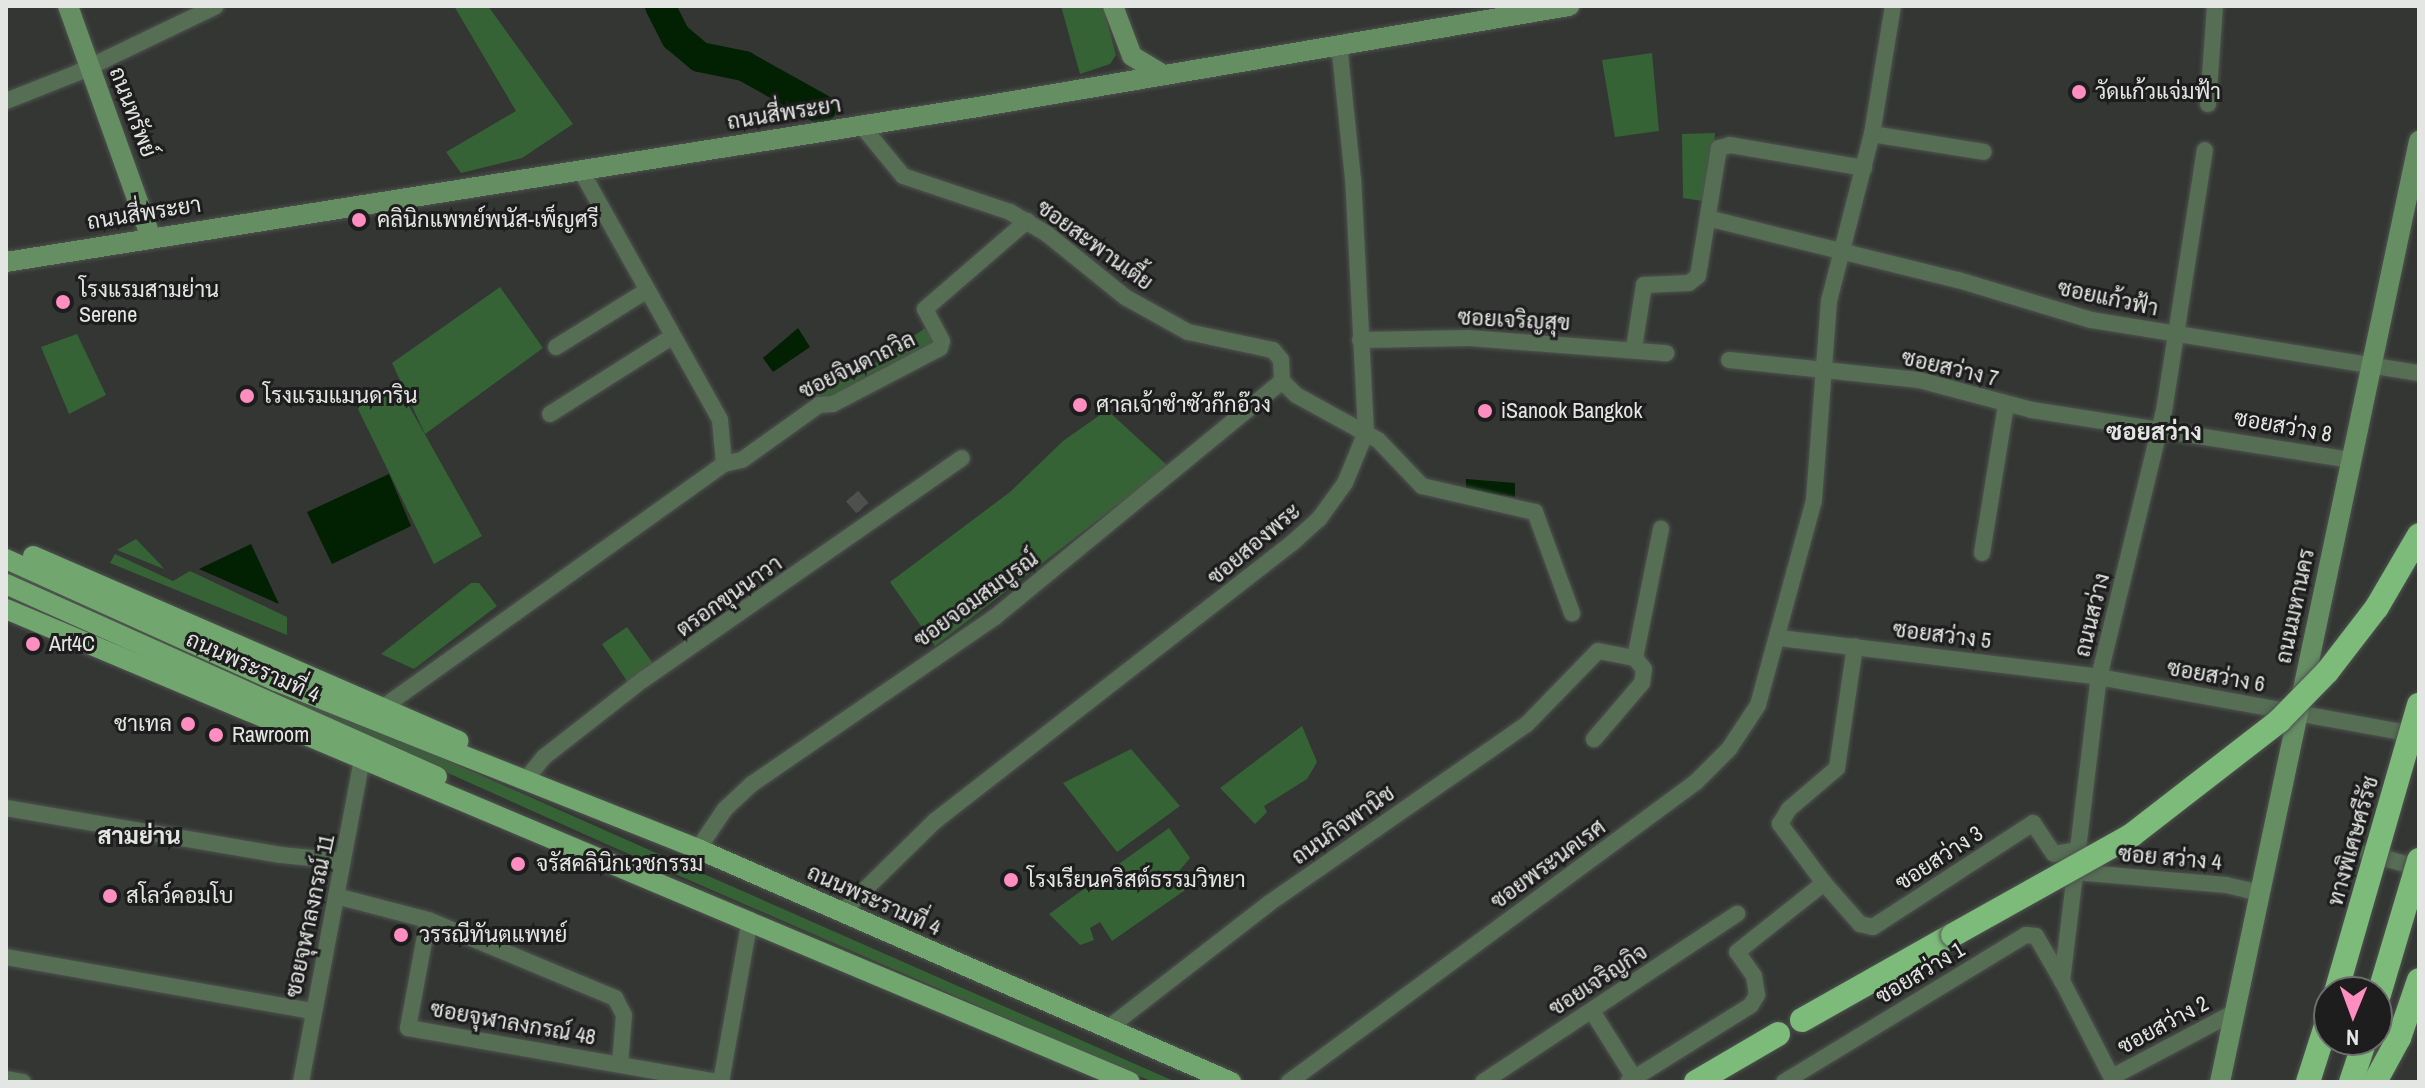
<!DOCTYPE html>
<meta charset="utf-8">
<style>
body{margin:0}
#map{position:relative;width:2425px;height:1088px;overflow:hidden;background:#333633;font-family:"Archivo Narrow",Sarabun,sans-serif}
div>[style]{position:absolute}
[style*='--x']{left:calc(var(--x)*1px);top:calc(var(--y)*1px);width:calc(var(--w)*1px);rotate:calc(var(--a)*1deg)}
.green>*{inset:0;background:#366335}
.water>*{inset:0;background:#012102}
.river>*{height:30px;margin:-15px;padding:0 15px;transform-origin:15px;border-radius:15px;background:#012102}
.street-tunnel>*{height:16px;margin-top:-8px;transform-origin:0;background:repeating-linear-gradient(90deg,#4e504e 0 16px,transparent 0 24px)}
.roads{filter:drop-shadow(0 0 2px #4f524f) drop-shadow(0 0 2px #4f524f)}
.street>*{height:16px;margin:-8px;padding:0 8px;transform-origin:8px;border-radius:8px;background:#556e54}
.secondary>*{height:20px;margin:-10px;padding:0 10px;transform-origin:10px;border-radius:10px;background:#658e63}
.primary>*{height:20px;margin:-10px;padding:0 10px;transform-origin:10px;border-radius:10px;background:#72a66f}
.highway>*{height:24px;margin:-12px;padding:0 12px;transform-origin:12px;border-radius:12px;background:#7cbb7a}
.bridges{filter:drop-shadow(0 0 2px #4f524f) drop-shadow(0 0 2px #4f524f)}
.highway-bridge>*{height:24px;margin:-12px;padding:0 12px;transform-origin:12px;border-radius:12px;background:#7cbb7a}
.dots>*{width:22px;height:22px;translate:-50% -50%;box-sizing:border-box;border:4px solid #1c1d1c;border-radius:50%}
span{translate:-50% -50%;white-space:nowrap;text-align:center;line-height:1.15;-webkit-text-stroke:6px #1c1d1c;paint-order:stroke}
.poi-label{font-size:22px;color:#e4e6e4}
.left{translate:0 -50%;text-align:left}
.right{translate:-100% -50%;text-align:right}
.street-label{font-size:22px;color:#e4e6e4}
.neighbourhood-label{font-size:24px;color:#e4e6e4;font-weight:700}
.frame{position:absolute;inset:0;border:8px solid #e4e6e4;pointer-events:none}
.north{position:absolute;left:2313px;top:976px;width:80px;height:80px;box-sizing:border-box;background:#1c1d1c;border:2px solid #6c6d6c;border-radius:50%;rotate:181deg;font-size:22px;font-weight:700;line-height:32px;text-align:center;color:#e4e6e4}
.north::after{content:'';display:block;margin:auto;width:28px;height:36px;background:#fd8ebf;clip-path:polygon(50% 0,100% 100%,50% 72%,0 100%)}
</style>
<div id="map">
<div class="green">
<div style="clip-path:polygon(454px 6px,488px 6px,573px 124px,522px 158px,461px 173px,446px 152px,516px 111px)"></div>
<div style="clip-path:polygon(1061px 6px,1103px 6px,1116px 55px,1110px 64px,1080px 74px)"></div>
<div style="clip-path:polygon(1652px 53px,1659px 131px,1615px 137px,1602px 60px)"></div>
<div style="clip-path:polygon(1715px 133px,1709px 202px,1683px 198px,1682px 134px)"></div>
<div style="clip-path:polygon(500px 287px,543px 348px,425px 434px,392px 363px)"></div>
<div style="clip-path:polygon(925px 328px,935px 343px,829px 399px,813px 400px,814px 392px,860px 359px,868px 368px)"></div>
<div style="clip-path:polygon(77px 334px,106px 395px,69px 414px,41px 347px)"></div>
<div style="clip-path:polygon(396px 383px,482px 536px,434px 564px,356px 405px)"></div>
<div style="clip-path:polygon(1107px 410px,1168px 466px,935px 646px,890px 582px,1010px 492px,1063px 441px)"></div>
<div style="clip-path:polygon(136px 539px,160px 564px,164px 569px,117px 550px)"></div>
<div style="clip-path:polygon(115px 554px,173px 581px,190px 571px,287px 617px,287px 635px,110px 563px)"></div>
<div style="clip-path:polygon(11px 567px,690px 868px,1176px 1082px,1153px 1082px,604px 843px,6px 575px)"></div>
<div style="clip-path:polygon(471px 583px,479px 583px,497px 606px,414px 669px,381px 654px)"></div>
<div style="clip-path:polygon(627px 627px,655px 666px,629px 684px,602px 644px)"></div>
<div style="clip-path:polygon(1302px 726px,1317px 762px,1307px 779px,1264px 806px,1267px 812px,1255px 824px,1220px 788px)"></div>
<div style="clip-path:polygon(1131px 749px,1180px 806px,1117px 852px,1063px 783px)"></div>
<div style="clip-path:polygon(1169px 828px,1190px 858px,1180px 870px,1191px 886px,1112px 941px,1100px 922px,1090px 928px,1094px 940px,1080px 945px,1049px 914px)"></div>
</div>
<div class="water">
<div style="clip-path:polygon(798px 328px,810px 347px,773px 372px,763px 358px)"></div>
<div style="clip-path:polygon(389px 474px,411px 526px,332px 564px,307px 512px)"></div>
<div style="clip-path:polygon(1466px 479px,1515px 483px,1515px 497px,1466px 490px)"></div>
<div style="clip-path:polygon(251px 544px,279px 604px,199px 569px)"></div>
</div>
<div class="river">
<div style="--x:660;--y:6;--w:35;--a:63"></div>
<div style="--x:676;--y:37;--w:31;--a:40"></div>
<div style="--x:700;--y:57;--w:45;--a:11.6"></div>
<div style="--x:744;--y:66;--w:88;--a:29.2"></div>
</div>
<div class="street-tunnel">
<div style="--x:852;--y:496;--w:33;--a:49"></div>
</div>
<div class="roads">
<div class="street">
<div style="--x:6;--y:101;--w:76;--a:-21.5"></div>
<div style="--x:77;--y:73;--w:154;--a:-25.7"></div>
<div style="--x:2208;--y:104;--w:98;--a:-85.9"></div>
<div style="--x:861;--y:125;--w:66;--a:50.5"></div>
<div style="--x:903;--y:176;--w:113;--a:18.6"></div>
<div style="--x:1010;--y:212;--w:43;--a:30.7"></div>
<div style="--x:1047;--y:234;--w:100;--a:38.9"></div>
<div style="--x:1125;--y:297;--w:72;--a:29.1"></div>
<div style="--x:1188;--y:332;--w:87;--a:12"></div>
<div style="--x:1273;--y:350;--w:13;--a:51"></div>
<div style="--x:1281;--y:360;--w:21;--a:87"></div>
<div style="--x:1282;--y:381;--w:20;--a:45"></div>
<div style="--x:1296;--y:395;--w:94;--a:28.8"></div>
<div style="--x:1378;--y:440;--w:64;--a:46.3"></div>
<div style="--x:1422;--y:486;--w:116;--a:13"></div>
<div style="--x:1535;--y:512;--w:108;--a:69.9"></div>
<div style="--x:1872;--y:134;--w:113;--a:9.1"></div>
<div style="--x:580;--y:169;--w:287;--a:60.8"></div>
<div style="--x:720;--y:420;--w:44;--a:84.8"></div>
<div style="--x:1711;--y:219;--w:254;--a:13.9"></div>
<div style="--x:1958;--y:280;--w:139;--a:16.7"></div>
<div style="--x:2091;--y:320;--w:332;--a:9.2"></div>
<div style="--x:1360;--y:340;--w:109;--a:-1.1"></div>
<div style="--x:1469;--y:338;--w:198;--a:4.4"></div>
<div style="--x:556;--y:347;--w:106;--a:-31.9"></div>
<div style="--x:1634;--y:348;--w:64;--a:-81"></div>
<div style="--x:1644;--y:285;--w:45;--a:-2.5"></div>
<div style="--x:1689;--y:283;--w:11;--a:-38"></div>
<div style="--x:1698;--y:276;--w:130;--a:-80.7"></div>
<div style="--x:1719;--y:148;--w:11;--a:-15"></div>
<div style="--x:1730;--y:145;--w:136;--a:9.7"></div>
<div style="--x:1729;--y:360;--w:191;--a:6"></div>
<div style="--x:1919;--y:380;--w:117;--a:14.9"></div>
<div style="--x:2032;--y:410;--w:322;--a:8.9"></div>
<div style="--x:550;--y:414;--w:144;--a:-32.3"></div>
<div style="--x:1982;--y:553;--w:151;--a:-80.8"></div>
<div style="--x:1779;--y:638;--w:322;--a:6.9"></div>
<div style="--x:2099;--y:677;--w:324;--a:10.3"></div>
<div style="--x:1635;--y:658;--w:132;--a:-78.6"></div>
<div style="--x:382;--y:708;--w:420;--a:-35.5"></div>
<div style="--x:724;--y:464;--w:18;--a:-13"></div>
<div style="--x:742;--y:460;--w:95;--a:-35.5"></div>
<div style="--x:819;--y:405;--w:14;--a:-4"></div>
<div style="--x:833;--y:404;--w:121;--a:-27.6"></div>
<div style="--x:940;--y:348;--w:7;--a:-74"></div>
<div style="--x:942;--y:341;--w:36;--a:-118"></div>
<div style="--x:925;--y:309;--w:135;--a:-40.8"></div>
<div style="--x:527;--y:778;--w:27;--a:-51"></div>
<div style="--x:544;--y:757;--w:127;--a:-38"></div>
<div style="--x:644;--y:679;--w:387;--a:-34.8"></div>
<div style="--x:6;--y:808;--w:279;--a:9.7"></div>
<div style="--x:281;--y:855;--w:62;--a:5.5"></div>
<div style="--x:698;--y:849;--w:48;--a:-56"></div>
<div style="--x:725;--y:809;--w:37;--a:-43"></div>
<div style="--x:752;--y:784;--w:295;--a:-34.5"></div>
<div style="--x:995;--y:617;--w:372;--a:-39.4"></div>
<div style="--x:2367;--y:853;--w:54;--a:16.1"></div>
<div style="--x:2075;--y:872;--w:152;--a:4.9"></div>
<div style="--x:2226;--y:885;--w:35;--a:13"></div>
<div style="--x:1824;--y:883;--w:55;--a:48.7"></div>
<div style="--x:1860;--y:924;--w:13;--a:13"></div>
<div style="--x:1873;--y:927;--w:191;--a:-33"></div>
<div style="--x:2033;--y:823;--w:37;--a:56"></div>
<div style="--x:2054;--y:854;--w:24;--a:-9"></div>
<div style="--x:336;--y:896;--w:95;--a:14.6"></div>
<div style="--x:428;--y:920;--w:203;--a:22.6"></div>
<div style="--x:615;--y:998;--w:19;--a:62"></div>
<div style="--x:624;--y:1015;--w:49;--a:94.7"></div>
<div style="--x:841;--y:913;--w:132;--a:-44.4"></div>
<div style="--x:935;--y:821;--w:451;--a:-37.9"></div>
<div style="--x:1291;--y:544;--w:38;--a:-42"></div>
<div style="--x:1319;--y:519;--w:44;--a:-54.2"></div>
<div style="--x:1345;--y:483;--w:55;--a:-67.6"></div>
<div style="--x:1366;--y:432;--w:253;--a:-92.9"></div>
<div style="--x:1353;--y:179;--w:136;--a:-95.9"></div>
<div style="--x:428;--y:920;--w:110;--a:100.5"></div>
<div style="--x:408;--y:1028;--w:315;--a:9.9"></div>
<div style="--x:6;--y:957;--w:312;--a:10"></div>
<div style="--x:1592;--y:1011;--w:79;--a:57.9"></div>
<div style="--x:1107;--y:1029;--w:204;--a:-37.8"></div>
<div style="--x:1268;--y:904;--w:314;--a:-34.8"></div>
<div style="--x:1526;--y:725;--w:103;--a:-45.8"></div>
<div style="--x:1598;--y:651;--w:38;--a:11"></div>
<div style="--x:1635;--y:658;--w:14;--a:51"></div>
<div style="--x:1644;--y:669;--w:14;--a:98"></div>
<div style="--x:1642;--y:683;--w:74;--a:130.6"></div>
<div style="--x:2112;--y:1077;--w:139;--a:-27.9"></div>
<div style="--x:6;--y:1079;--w:17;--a:10"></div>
<div style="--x:301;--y:1082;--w:330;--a:-79.3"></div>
<div style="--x:721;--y:1082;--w:165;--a:-79.9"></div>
<div style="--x:1289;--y:1082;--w:506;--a:-36.39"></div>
<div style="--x:1696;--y:782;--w:47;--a:-45"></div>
<div style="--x:1729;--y:749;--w:53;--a:-56.6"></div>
<div style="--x:1758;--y:705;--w:213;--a:-74.7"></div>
<div style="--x:1814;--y:500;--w:200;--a:-85.7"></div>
<div style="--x:1829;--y:301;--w:172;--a:-75.6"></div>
<div style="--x:1872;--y:134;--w:130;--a:-80.7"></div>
<div style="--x:1483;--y:1082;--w:305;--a:-33.5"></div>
<div style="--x:1628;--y:1082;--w:145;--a:-32"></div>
<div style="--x:1751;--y:1005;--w:12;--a:-59"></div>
<div style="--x:1757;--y:995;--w:19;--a:-99"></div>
<div style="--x:1754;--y:976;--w:29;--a:-125"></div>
<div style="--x:1737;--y:952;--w:111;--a:-38.4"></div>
<div style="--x:1824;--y:883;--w:74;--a:-126.7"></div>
<div style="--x:1780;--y:824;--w:17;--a:-59"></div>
<div style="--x:1789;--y:809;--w:63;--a:-40.5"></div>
<div style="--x:1837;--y:768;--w:123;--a:-81.6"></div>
<div style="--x:1784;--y:1082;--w:283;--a:-31.3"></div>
<div style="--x:2026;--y:935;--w:10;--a:6"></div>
<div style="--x:2036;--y:936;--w:52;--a:60"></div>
<div style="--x:2114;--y:1082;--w:114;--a:-117.2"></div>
<div style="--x:2062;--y:981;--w:306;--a:-83.1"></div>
<div style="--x:2099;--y:677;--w:274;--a:-76.3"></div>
<div style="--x:2164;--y:411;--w:264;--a:-81.1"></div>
</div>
<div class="secondary">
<div style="--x:68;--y:6;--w:243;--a:70.3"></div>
<div style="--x:1113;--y:6;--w:53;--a:69.2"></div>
<div style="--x:1132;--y:56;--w:37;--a:31"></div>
<div style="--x:6;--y:262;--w:978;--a:-9.06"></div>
<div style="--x:972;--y:108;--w:606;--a:-9.7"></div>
<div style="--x:2220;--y:1082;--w:962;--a:-78.06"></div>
</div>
<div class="primary">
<div style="--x:33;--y:556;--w:464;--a:23.5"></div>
<div style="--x:6;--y:559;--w:296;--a:24.3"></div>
<div style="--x:276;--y:681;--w:454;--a:21.7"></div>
<div style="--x:698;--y:849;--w:582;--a:23.61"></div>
<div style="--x:6;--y:584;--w:472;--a:24.1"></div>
<div style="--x:6;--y:609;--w:1219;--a:22.82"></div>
</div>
<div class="highway">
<div style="--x:1802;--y:1020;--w:173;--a:-29.4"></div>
<div style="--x:1696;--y:1082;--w:95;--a:-30.3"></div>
<div style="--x:2308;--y:1082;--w:69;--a:-72.3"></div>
<div style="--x:2351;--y:1082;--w:44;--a:-71.6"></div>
<div style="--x:2375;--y:1082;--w:50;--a:-61.4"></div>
<div style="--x:2399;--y:1038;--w:61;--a:-71"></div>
</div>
</div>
<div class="bridges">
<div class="highway-bridge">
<div style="--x:1953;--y:935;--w:205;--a:-29.2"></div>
<div style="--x:2132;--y:835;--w:186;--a:-37.8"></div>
<div style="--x:2279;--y:721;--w:69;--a:-45.6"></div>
<div style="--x:2327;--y:672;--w:82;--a:-52.4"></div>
<div style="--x:2377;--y:607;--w:83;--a:-59.7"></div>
<div style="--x:2336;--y:992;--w:299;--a:-73.9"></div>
<div style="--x:2377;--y:1001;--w:147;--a:-73.4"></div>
</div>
</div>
<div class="dots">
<div style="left:2079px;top:92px;background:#fd8ebf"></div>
<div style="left:359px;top:220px;background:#fd8ebf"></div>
<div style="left:63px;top:302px;background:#fd8ebf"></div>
<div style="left:247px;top:396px;background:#fd8ebf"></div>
<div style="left:1080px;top:405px;background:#fd8ebf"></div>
<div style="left:1485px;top:411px;background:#fd8ebf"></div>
<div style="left:33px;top:644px;background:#fd8ebf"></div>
<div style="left:188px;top:724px;background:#fd8ebf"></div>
<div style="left:216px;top:735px;background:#fd8ebf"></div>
<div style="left:518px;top:864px;background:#fd8ebf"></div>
<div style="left:1011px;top:880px;background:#fd8ebf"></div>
<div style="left:110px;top:896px;background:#fd8ebf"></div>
<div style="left:401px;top:935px;background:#fd8ebf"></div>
</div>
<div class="poi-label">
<span class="left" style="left:2095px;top:92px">วัดแก้วแจ่มฟ้า</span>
<span class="left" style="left:377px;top:220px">คลินิกแพทย์พนัส-เพ็ญศรี</span>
<span class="left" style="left:79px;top:302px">โรงแรมสามย่าน<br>Serene</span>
<span class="left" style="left:263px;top:396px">โรงแรมแมนดาริน</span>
<span class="left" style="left:1096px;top:405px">ศาลเจ้าซำซัวก๊กอ๊วง</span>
<span class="left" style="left:1501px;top:411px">iSanook Bangkok</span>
<span class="left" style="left:49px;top:644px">Art4C</span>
<span class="right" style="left:172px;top:724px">ชาเทล</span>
<span class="left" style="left:232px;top:735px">Rawroom</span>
<span class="left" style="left:536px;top:864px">จรัสคลินิกเวชกรรม</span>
<span class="left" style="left:1027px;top:880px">โรงเรียนคริสต์ธรรมวิทยา</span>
<span class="left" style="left:126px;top:896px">สโลว์คอมโบ</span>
<span class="left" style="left:419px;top:935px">วรรณีทันตแพทย์</span>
</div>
<div class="street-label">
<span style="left:133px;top:112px;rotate:69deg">ถนนทรัพย์</span>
<span style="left:784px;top:113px;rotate:-9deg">ถนนสี่พระยา</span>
<span style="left:144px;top:213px;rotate:-9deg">ถนนสี่พระยา</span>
<span style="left:1095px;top:245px;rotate:36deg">ซอยสะพานเตี้ย</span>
<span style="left:2108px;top:298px;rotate:12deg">ซอยแก้วฟ้า</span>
<span style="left:1514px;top:320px;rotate:3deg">ซอยเจริญสุข</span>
<span style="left:857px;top:365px;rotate:-26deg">ซอยจินดาถวิล</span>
<span style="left:1950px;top:368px;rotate:13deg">ซอยสว่าง 7</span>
<span style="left:2283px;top:426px;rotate:10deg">ซอยสว่าง 8</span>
<span style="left:1254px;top:544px;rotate:-40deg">ซอยสองพระ</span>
<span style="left:729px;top:596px;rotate:-35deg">ตรอกขุนนาวา</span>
<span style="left:976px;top:599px;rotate:-36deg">ซอยจอมสมบูรณ์</span>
<span style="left:2295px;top:606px;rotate:-78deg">ถนนมหานคร</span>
<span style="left:2092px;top:615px;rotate:-76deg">ถนนสว่าง</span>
<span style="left:1942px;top:635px;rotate:7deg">ซอยสว่าง 5</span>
<span style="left:253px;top:667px;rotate:24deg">ถนนพระรามที่ 4</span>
<span style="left:2216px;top:676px;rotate:10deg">ซอยสว่าง 6</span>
<span style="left:1343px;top:825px;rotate:-35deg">ถนนกิจพานิช</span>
<span style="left:2353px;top:841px;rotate:-74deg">ทางพิเศษศรีรัช</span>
<span style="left:1939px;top:858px;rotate:-33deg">ซอยสว่าง 3</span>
<span style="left:2170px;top:858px;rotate:5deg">ซอย สว่าง 4</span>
<span style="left:1548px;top:864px;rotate:-36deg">ซอยพระนคเรศ</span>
<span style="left:874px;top:900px;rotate:24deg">ถนนพระรามที่ 4</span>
<span style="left:310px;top:916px;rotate:-78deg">ซอยจุฬาลงกรณ์ 11</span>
<span style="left:1920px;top:973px;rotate:-31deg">ซอยสว่าง 1</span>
<span style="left:1598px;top:980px;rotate:-33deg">ซอยเจริญกิจ</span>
<span style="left:513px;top:1023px;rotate:10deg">ซอยจุฬาลงกรณ์ 48</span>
<span style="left:2163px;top:1025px;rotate:-28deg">ซอยสว่าง 2</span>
</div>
<div class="neighbourhood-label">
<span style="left:2154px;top:432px">ซอยสว่าง</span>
<span style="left:139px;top:836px">สามย่าน</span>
</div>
<div class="frame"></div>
<div class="north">N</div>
</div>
